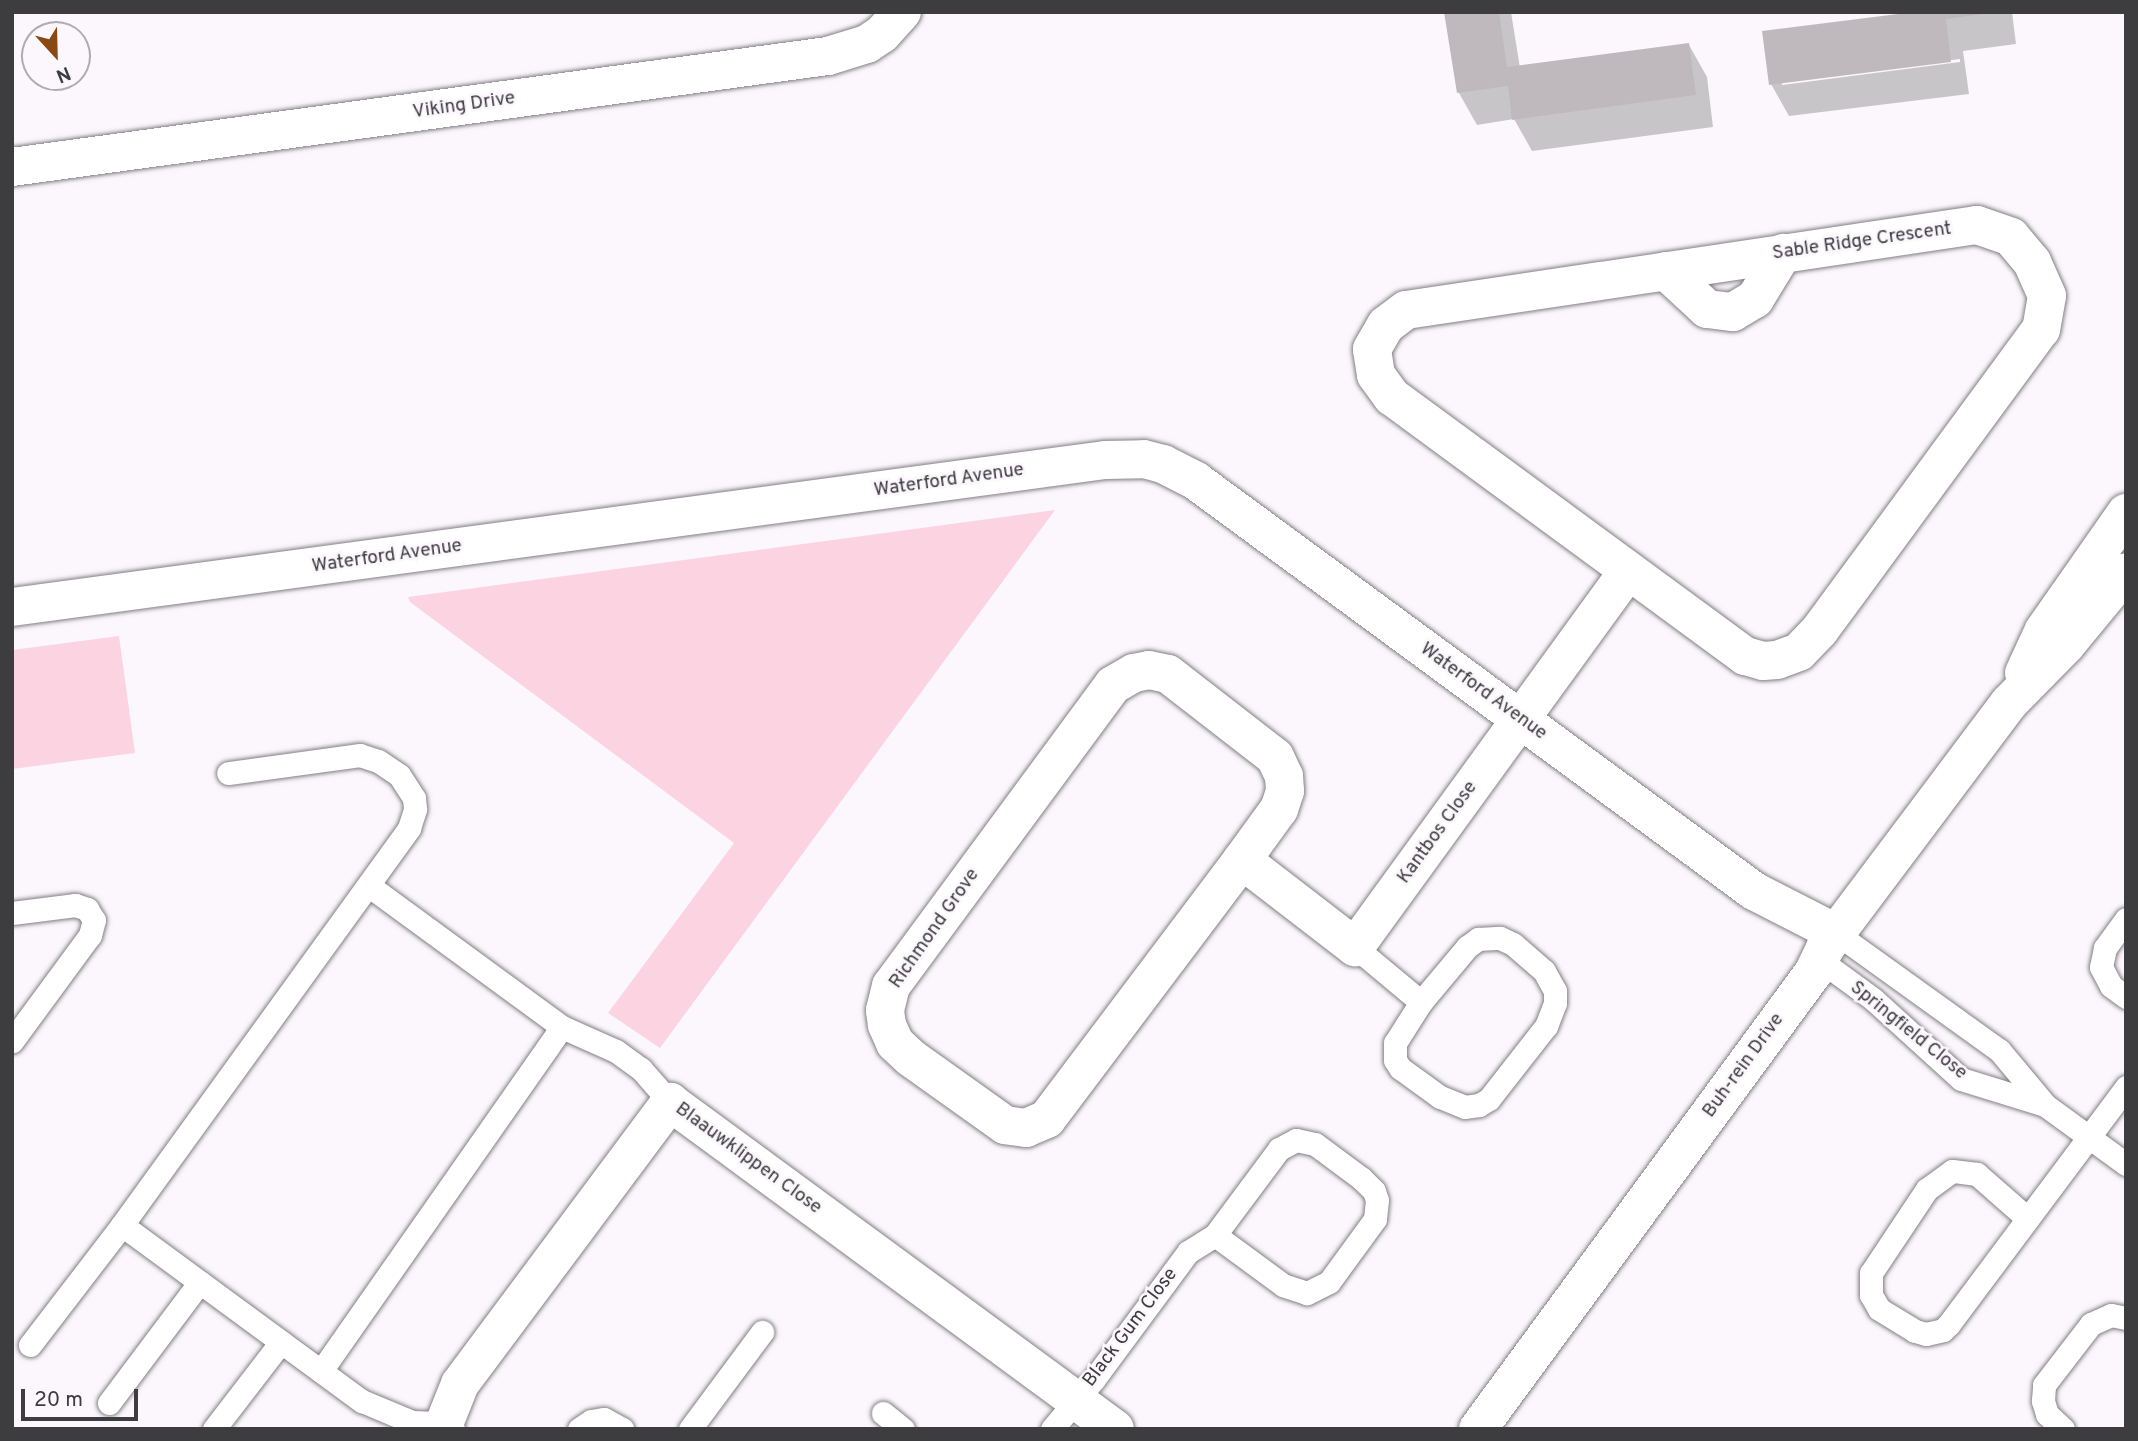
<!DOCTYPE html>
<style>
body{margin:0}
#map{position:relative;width:2138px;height:1441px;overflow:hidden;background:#fbf7fc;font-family:Overpass,sans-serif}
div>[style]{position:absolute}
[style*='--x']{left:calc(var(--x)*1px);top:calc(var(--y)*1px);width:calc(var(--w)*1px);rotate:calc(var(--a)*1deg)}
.green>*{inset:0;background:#fcd4e1}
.shadow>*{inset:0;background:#0003}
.building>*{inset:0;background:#bfb9bd}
.roads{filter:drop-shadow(0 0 2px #827f84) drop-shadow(0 0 2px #827f84)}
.service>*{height:23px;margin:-11.5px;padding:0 11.5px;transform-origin:11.5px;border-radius:11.5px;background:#fff}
.minor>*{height:38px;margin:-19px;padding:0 19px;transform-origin:19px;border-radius:19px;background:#fff}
span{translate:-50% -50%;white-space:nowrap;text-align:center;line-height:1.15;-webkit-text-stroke:5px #fbf7fc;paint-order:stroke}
.street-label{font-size:19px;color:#3d3c3e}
.frame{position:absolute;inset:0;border:14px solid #3d3c3e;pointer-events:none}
.north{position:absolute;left:21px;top:21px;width:70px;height:70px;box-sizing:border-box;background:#fbf7fc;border:2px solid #afacb0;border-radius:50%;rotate:158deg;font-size:19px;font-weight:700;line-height:28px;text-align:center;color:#3d3c3e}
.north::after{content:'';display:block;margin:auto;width:24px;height:32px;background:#894912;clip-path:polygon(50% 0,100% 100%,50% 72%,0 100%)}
.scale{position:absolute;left:21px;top:1389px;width:117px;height:32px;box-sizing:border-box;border:4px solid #3d3c3e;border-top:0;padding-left:9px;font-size:21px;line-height:24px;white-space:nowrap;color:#3d3c3e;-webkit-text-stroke:5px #fbf7fc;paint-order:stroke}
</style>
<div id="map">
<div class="green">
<div style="clip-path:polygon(1055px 510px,660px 1048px,608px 1013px,734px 843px,410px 602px,408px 597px)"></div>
<div style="clip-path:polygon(119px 636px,135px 753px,12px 769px,12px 650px)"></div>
</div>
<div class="shadow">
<div style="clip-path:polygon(1446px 12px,1511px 12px,1520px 68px,1689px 45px,1707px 77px,1713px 127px,1532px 151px,1514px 119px,1477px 125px,1459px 93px)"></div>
<div style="clip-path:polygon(evenodd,1928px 12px,2012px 12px,2016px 44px,1963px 51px,1969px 94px,1789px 116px,1771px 84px,1764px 33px,1928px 12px,1960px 59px,1960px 62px,1782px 85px,1782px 81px,1960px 59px)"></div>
</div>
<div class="building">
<div style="clip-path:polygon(1444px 12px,1499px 12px,1507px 67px,1689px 43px,1696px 95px,1512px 120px,1508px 86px,1457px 93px)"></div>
<div style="clip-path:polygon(1914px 12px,1983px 14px,1946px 19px,1951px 62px,1769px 85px,1762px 31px)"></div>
</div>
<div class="roads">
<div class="service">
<div style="--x:12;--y:913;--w:64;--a:-7.2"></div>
<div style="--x:75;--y:905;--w:13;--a:18"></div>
<div style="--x:87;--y:909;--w:13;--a:58"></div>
<div style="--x:94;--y:920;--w:16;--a:105"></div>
<div style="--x:90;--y:935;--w:132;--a:126.3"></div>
<div style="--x:2126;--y:919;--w:36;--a:126"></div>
<div style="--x:2105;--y:948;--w:19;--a:102"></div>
<div style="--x:2101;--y:967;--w:21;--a:62"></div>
<div style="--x:2111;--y:986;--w:19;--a:36"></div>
<div style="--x:1836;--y:933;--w:201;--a:35.7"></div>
<div style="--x:1999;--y:1050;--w:72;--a:50.1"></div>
<div style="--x:2045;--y:1105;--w:100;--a:36.1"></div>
<div style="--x:1355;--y:947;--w:86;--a:39.8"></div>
<div style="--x:1421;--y:1002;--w:72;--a:-50.1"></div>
<div style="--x:1467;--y:947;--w:14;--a:-36"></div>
<div style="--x:1478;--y:939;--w:22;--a:-3"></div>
<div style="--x:1500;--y:938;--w:14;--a:25"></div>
<div style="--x:1513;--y:944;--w:41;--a:41.1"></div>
<div style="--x:1544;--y:971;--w:23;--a:61"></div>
<div style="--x:1555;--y:991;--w:12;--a:90"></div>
<div style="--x:1555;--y:1003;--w:25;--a:111"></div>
<div style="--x:1546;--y:1026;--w:93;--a:128"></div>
<div style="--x:1489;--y:1099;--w:12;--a:149"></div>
<div style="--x:1479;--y:1105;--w:14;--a:172"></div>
<div style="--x:1465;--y:1107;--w:27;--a:-158"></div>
<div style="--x:1440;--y:1097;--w:49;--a:-144.1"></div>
<div style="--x:1400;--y:1068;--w:9;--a:-122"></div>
<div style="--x:1395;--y:1060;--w:17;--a:-90"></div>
<div style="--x:1395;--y:1043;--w:49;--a:-57.6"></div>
<div style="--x:1817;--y:958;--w:69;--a:36.2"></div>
<div style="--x:1873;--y:999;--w:119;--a:42.3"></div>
<div style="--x:1961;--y:1079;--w:88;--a:17.2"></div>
<div style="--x:562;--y:1027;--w:59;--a:24"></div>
<div style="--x:616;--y:1051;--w:31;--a:36"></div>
<div style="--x:641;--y:1069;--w:44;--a:48.7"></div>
<div style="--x:1296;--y:1140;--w:19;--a:12"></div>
<div style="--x:1315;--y:1144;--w:57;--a:36.5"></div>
<div style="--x:1361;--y:1178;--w:18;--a:45"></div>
<div style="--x:1374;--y:1191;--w:9;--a:72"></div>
<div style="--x:1377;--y:1200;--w:19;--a:96"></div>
<div style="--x:1375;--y:1219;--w:78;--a:126.1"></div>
<div style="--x:1329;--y:1282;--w:25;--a:153"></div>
<div style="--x:1307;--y:1293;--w:25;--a:-162"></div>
<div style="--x:1283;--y:1285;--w:84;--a:-143.7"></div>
<div style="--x:1215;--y:1235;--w:107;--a:-53.3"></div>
<div style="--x:1279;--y:1149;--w:19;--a:-28"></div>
<div style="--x:2027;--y:1218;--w:67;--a:-138.7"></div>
<div style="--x:1977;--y:1174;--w:25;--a:-173"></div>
<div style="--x:1952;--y:1171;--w:31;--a:144"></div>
<div style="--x:1927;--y:1189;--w:101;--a:123.7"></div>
<div style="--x:1871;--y:1273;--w:22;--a:90"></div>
<div style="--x:1871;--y:1295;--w:16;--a:60"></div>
<div style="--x:1879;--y:1309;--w:42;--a:31.4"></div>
<div style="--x:1915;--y:1331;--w:11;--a:15"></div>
<div style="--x:1926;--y:1334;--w:17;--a:-13"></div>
<div style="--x:1943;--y:1330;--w:8;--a:-45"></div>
<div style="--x:1949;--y:1324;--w:296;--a:-53.2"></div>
<div style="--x:122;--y:1225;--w:298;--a:36.3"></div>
<div style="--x:362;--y:1401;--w:54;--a:22.8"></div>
<div style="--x:412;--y:1422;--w:33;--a:2"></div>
<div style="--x:445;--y:1423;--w:10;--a:37"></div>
<div style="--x:30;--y:1345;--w:151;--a:-52.5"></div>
<div style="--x:122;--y:1225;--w:490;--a:-54.1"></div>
<div style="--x:409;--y:828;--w:20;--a:-72"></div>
<div style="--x:415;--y:809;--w:11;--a:-95"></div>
<div style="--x:414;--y:798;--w:27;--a:-123"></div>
<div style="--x:399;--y:775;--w:25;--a:-146"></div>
<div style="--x:378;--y:761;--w:19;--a:-162"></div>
<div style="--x:360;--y:755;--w:133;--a:172.2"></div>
<div style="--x:321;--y:1371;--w:420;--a:-55"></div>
<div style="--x:562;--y:1027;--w:240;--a:-143.8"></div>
<div style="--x:109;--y:1403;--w:151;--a:-53.1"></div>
<div style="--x:883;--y:1413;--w:26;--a:39"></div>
<div style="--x:214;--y:1429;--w:110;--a:-52.4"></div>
<div style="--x:579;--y:1429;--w:14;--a:-34"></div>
<div style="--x:591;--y:1421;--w:13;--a:-9"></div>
<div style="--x:604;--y:1419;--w:21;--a:29"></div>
<div style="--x:690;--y:1429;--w:121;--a:-53.4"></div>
<div style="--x:1052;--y:1429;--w:65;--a:-50"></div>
<div style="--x:1094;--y:1379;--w:158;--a:-53.5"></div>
<div style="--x:1188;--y:1252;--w:32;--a:-32"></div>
<div style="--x:2063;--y:1429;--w:22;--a:-137"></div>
<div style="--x:2047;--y:1414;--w:14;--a:-107"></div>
<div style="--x:2043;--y:1401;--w:16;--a:-86"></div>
<div style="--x:2044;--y:1385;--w:77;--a:-52.4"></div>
<div style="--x:2091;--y:1324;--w:22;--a:-24"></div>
<div style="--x:2111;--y:1315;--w:15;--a:11"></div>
</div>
<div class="minor">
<div style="--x:12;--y:167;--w:824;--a:-7.75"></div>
<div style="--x:828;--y:56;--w:41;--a:-17.1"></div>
<div style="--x:867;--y:44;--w:18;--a:-34"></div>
<div style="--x:882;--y:34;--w:30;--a:-48"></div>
<div style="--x:1977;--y:225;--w:36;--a:19"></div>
<div style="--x:2011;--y:237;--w:33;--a:50"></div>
<div style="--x:2032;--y:262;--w:37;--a:66"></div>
<div style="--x:2047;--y:296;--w:34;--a:100"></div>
<div style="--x:2041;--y:329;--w:373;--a:126.3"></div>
<div style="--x:1820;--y:630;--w:30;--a:134"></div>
<div style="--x:1799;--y:652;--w:23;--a:160"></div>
<div style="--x:1777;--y:660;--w:14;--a:176"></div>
<div style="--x:1763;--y:661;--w:19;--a:-164"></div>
<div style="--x:1745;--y:656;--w:438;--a:-143.7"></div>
<div style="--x:1392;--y:397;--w:27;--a:-126"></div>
<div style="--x:1376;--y:375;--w:26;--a:-99"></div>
<div style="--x:1372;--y:349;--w:28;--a:-60"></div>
<div style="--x:1386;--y:325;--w:25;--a:-37"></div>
<div style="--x:1406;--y:310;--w:577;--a:-8.47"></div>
<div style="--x:1666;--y:271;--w:56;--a:42.8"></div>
<div style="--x:1707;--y:309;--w:26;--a:7"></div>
<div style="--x:1733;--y:312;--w:26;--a:-31"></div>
<div style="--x:1755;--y:299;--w:54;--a:-58.7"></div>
<div style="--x:12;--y:607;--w:1103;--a:-7.66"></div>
<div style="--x:1105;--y:460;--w:39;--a:-1"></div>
<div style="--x:1144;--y:459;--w:20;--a:15"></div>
<div style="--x:1163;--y:464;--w:37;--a:27"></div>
<div style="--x:1196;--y:481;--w:692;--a:36.31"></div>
<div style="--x:1754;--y:891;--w:92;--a:27.1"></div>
<div style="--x:2024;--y:673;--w:47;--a:-65.1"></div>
<div style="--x:2044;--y:630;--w:143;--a:-55"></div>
<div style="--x:1242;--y:860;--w:324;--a:127"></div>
<div style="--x:1047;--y:1119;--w:23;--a:157"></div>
<div style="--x:1026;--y:1128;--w:21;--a:-172"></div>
<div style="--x:1005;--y:1125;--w:115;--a:-144.5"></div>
<div style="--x:911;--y:1058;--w:22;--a:-137"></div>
<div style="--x:895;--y:1043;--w:20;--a:-114"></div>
<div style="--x:887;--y:1025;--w:15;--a:-98"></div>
<div style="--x:885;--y:1010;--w:25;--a:-76"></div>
<div style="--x:891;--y:986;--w:374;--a:-53.6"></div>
<div style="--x:1113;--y:685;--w:24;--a:-30"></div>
<div style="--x:1134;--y:673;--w:15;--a:-11"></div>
<div style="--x:1149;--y:670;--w:19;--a:12"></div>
<div style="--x:1168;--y:674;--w:135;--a:37.8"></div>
<div style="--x:1275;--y:757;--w:21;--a:65"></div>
<div style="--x:1284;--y:776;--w:15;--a:86"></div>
<div style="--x:1285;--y:791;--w:19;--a:108"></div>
<div style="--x:1279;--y:809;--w:63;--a:126"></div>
<div style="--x:1242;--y:860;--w:143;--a:37.6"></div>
<div style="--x:1355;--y:947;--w:465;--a:-54"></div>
<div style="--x:442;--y:1429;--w:48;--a:-68.2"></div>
<div style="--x:460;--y:1384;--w:352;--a:-53.3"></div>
<div style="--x:670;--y:1102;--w:552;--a:36.31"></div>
<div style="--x:1478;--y:1429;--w:566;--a:-53.7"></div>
<div style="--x:1813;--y:973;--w:28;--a:-64"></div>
<div style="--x:1825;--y:948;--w:306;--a:-53.1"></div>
<div style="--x:2009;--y:703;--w:81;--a:-45.5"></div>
<div style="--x:2066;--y:645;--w:94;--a:-50.6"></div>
</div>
</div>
<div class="street-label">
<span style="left:464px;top:106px;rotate:-8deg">Viking Drive</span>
<span style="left:1862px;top:242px;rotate:-8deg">Sable Ridge Crescent</span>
<span style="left:949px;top:481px;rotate:-8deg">Waterford Avenue</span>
<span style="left:387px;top:557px;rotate:-8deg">Waterford Avenue</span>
<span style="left:1483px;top:692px;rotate:36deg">Waterford Avenue</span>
<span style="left:1438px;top:833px;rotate:-54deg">Kantbos Close</span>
<span style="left:935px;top:929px;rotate:-55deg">Richmond Grove</span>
<span style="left:1908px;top:1031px;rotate:39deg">Springfield Close</span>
<span style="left:1744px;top:1066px;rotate:-54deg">Buh-rein Drive</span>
<span style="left:748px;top:1159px;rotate:36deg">Blaauwklippen Close</span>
<span style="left:1131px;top:1328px;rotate:-53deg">Black Gum Close</span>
</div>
<div class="frame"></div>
<div class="north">N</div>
<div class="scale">20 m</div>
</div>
